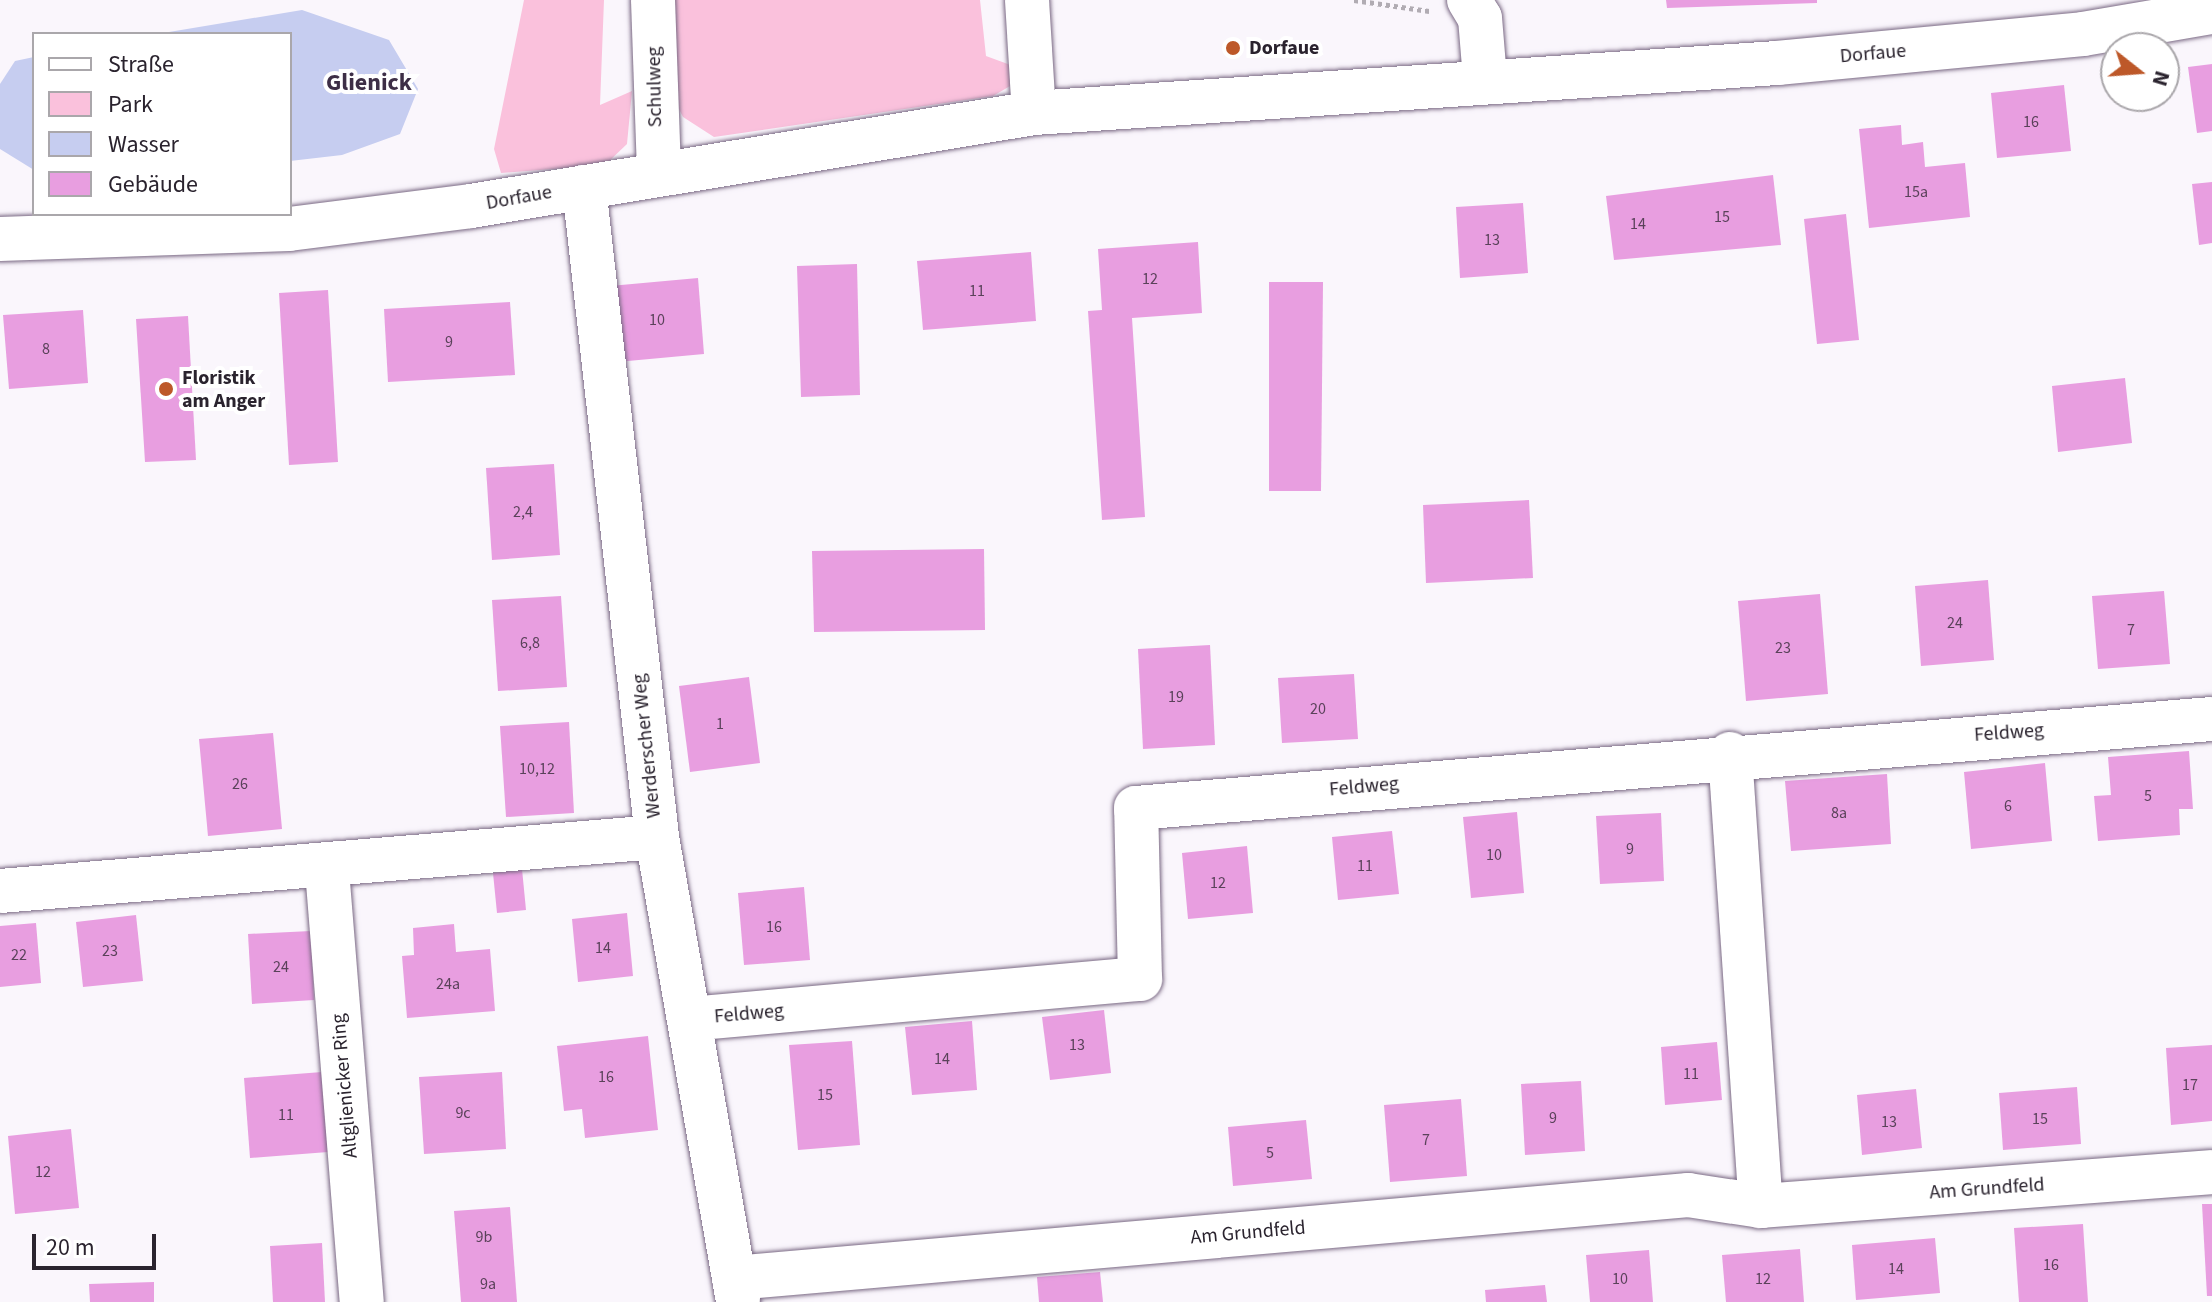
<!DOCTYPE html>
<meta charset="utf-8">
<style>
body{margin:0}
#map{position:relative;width:2212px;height:1302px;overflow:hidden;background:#faf6fc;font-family:"Source Sans 3",sans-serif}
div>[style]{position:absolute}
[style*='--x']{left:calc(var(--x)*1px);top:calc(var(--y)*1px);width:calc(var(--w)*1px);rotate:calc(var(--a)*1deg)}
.green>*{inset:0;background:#fac1dc}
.water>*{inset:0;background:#c6cdf0}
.building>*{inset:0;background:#e89ee0}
.path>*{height:5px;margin-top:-2.5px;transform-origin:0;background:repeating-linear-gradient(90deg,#b1acb3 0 4px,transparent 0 8px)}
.roads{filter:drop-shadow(0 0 2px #7a6984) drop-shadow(0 0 2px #7a6984)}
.minor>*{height:44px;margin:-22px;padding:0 22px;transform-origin:22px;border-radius:22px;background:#fff}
.secondary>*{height:44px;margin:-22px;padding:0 22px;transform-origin:22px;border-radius:22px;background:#fff}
.dots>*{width:22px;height:22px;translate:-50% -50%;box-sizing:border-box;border:4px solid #fff;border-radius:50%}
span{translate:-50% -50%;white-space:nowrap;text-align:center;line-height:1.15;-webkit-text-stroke:8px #fff;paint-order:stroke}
.number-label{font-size:16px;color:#5a425a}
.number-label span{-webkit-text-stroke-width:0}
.poi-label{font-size:20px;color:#2a232e;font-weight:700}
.left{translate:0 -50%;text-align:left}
.street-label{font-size:20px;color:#2a232e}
.quarter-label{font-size:24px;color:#3d2e46;font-weight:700}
.legend{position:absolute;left:32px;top:32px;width:260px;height:184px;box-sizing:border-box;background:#fff;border:2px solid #aaa7ab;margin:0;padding:10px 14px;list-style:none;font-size:24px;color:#2a232e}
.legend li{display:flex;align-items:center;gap:16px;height:40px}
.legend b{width:40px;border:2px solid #aaa7ab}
.north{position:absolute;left:2100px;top:32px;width:80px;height:80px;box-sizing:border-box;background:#fff;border:2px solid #aaa7ab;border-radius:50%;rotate:107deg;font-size:22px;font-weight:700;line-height:32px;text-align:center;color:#2a232e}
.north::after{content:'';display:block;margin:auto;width:28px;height:36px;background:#bd5829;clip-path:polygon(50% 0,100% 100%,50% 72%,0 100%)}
.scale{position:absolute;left:32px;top:1234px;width:124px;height:36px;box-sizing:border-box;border:4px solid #2a232e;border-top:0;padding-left:10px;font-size:24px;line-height:28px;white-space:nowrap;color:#2a232e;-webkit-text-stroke:6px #fff;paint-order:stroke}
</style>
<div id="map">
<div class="green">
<div style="clip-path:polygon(524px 0,604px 0,600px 105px,632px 91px,627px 144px,605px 165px,501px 173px,494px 149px)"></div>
<div style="clip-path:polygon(673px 0,980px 0,986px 56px,1019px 68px,1017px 82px,993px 96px,714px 137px,683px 117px,676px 103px)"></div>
</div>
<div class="water">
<div style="clip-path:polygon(302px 10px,389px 40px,418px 89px,400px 134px,342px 155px,290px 161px,290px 34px,157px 34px)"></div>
<div style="clip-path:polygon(34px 57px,34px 170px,0 149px,0 84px,15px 61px)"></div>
</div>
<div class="building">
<div style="clip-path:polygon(1666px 0,1817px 0,1817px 3px,1667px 8px)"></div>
<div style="clip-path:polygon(2212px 64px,2212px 131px,2197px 133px,2188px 67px)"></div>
<div style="clip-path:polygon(2064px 85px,2071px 151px,1997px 158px,1991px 93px)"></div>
<div style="clip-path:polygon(1901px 125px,1902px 145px,1923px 142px,1925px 167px,1965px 163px,1970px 217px,1869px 228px,1859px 129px)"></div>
<div style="clip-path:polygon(1773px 175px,1781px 245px,1614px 260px,1606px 196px)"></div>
<div style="clip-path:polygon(2212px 182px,2212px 243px,2199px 245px,2192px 184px)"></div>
<div style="clip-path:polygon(1523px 203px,1528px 273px,1460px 278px,1456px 207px)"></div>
<div style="clip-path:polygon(1846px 214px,1859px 340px,1817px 344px,1804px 219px)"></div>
<div style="clip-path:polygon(1198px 242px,1202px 313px,1132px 318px,1145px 517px,1102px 520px,1088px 311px,1102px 310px,1098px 249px)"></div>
<div style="clip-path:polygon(1031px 252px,1036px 321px,923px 330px,917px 261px)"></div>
<div style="clip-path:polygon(857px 264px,860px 395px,801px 397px,797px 266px)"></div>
<div style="clip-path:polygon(698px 278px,704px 354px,617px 362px,610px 286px)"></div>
<div style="clip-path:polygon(1269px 282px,1323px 282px,1321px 491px,1269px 491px)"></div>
<div style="clip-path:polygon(328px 290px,338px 462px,289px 465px,279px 293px)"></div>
<div style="clip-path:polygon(510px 302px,515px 375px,388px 382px,384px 309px)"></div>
<div style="clip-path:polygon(83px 310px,88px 383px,9px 389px,3px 315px)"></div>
<div style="clip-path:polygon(188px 316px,196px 460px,145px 462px,136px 319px)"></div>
<div style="clip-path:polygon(2125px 378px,2132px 443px,2058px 452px,2052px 386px)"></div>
<div style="clip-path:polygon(554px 464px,560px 555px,492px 560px,486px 468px)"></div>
<div style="clip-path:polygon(1529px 500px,1533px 578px,1426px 583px,1423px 505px)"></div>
<div style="clip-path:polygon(984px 549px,985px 630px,814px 632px,812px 551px)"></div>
<div style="clip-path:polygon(1988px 580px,1994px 660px,1921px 666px,1915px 586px)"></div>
<div style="clip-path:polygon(2164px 591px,2170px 664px,2098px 669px,2092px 596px)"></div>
<div style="clip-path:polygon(1820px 594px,1828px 694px,1746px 701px,1738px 601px)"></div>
<div style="clip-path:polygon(561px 596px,567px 687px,498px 691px,492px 600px)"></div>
<div style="clip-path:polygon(1210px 645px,1215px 745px,1143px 749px,1138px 649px)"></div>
<div style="clip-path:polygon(1354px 674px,1358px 739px,1282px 743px,1278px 678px)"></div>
<div style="clip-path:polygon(749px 677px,760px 763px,690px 772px,679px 686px)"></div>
<div style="clip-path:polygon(569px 722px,574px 813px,506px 817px,500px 726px)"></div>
<div style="clip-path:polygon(273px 733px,282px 829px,208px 836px,199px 739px)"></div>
<div style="clip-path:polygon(2189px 751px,2193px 809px,2179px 809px,2180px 835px,2098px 841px,2094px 796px,2111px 795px,2108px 757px)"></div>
<div style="clip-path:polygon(2045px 763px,2052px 841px,1971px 849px,1964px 772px)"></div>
<div style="clip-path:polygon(1887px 774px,1891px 844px,1791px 851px,1785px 781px)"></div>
<div style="clip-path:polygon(1517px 812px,1524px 893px,1471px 898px,1463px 817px)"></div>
<div style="clip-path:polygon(1661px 813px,1664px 881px,1600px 884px,1596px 816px)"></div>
<div style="clip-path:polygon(1392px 831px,1399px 894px,1338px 900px,1332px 837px)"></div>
<div style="clip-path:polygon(1247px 846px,1253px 913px,1188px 919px,1182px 853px)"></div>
<div style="clip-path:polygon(522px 869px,526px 910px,497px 913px,493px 873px)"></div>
<div style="clip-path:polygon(804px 887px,810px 960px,744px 965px,738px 893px)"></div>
<div style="clip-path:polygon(627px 913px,633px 976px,578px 982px,572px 919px)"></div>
<div style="clip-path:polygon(136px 915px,143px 981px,83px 987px,76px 922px)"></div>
<div style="clip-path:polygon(36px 923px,41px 983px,0 987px,0 926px)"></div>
<div style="clip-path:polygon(454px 924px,456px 952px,490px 949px,495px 1011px,407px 1018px,402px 956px,414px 955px,413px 928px)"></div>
<div style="clip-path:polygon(311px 931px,314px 1000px,252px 1004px,248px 934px)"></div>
<div style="clip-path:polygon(1104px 1010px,1111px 1073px,1050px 1080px,1042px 1017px)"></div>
<div style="clip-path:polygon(972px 1021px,977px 1090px,912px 1095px,905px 1027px)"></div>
<div style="clip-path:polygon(648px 1036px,658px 1130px,585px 1138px,582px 1109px,564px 1111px,557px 1046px)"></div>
<div style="clip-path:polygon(852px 1041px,860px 1145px,798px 1150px,789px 1045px)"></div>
<div style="clip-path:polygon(1717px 1042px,1722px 1100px,1665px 1105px,1661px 1047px)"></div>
<div style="clip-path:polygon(2212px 1045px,2212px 1121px,2171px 1125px,2166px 1048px)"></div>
<div style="clip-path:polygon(322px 1072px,328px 1152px,250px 1158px,244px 1078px)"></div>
<div style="clip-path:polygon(502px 1072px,506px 1149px,424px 1154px,419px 1077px)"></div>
<div style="clip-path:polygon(1581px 1081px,1585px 1151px,1525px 1155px,1521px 1084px)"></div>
<div style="clip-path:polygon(2077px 1087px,2081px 1144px,2003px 1150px,1999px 1093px)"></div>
<div style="clip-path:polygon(1916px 1089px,1922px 1148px,1862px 1155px,1857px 1095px)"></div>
<div style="clip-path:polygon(1461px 1099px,1467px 1176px,1390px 1182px,1384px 1105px)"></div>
<div style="clip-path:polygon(1306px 1120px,1312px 1179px,1233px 1186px,1228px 1127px)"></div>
<div style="clip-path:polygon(71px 1129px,79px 1208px,15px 1214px,8px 1136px)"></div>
<div style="clip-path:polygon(2202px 1204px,2212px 1204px,2212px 1296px,2207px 1296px)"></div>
<div style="clip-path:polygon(510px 1207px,517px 1302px,461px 1302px,454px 1211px)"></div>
<div style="clip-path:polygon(2083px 1224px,2088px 1302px,2019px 1302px,2014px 1228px)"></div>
<div style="clip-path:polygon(1935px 1238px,1940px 1293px,1856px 1300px,1852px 1245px)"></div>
<div style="clip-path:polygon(322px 1243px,325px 1302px,273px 1302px,270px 1246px)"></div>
<div style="clip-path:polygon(1800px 1249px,1804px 1302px,1726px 1302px,1722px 1255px)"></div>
<div style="clip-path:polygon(1649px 1250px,1653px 1302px,1590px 1302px,1586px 1255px)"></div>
<div style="clip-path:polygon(1100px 1272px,1103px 1302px,1039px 1302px,1037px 1277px)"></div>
<div style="clip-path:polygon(154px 1282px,154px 1302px,90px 1302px,89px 1284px)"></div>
<div style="clip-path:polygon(1545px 1285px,1547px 1302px,1486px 1302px,1485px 1290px)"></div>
</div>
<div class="path">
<div style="--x:1354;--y:0;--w:76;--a:8.3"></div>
</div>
<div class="roads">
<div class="minor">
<div style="--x:653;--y:0;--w:173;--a:88"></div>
<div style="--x:1027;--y:0;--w:113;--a:86.5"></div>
<div style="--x:1469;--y:0;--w:21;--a:59"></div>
<div style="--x:1480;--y:18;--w:61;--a:85.3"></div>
<div style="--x:584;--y:187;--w:654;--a:83.59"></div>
<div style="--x:657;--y:837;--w:472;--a:80.1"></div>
<div style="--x:1730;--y:754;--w:453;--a:86.1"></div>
<div style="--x:327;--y:870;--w:433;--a:85.4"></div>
<div style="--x:0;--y:891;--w:659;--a:-4.7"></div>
<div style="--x:690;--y:1019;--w:452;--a:-5.1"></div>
<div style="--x:1140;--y:979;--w:171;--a:-91.3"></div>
<div style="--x:1136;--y:808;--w:1080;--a:-4.73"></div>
<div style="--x:734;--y:1278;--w:958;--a:-4.97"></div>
<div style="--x:1688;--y:1195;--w:74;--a:8.6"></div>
<div style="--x:1761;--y:1206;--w:452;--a:-4.3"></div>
</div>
<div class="secondary">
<div style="--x:0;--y:239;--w:289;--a:-2"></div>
<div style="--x:289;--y:229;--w:183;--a:-7.2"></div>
<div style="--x:471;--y:206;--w:571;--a:-9.38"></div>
<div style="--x:1034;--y:113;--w:745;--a:-3.85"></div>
<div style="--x:1777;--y:63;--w:307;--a:-5.4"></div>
<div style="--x:2083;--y:34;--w:131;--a:-9.7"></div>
</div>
</div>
<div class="dots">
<div style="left:1233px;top:48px;background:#bd5829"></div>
<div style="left:166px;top:389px;background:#bd5829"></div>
</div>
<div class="number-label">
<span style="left:2031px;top:122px">16</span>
<span style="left:1916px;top:192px">15a</span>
<span style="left:1722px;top:217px">15</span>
<span style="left:1638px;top:224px">14</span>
<span style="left:1492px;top:240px">13</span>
<span style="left:1150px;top:279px">12</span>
<span style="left:977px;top:291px">11</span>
<span style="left:657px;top:320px">10</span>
<span style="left:449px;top:342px">9</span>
<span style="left:46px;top:349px">8</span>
<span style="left:523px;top:512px">2,4</span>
<span style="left:1955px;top:623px">24</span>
<span style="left:2131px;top:630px">7</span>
<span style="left:530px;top:643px">6,8</span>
<span style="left:1783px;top:648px">23</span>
<span style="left:1176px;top:697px">19</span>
<span style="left:1318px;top:709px">20</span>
<span style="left:720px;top:724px">1</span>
<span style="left:537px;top:769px">10,12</span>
<span style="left:240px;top:784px">26</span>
<span style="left:2148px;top:796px">5</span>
<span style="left:2008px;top:806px">6</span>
<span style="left:1839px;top:813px">8a</span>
<span style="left:1630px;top:849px">9</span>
<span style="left:1494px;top:855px">10</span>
<span style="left:1365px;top:866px">11</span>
<span style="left:1218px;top:883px">12</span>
<span style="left:774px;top:927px">16</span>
<span style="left:603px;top:948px">14</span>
<span style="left:110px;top:951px">23</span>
<span style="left:19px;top:955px">22</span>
<span style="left:281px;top:967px">24</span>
<span style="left:448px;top:984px">24a</span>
<span style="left:1077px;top:1045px">13</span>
<span style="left:942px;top:1059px">14</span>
<span style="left:1691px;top:1074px">11</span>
<span style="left:606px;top:1077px">16</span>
<span style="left:2190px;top:1085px">17</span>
<span style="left:825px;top:1095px">15</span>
<span style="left:463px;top:1113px">9c</span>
<span style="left:286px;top:1115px">11</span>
<span style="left:1553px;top:1118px">9</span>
<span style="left:2040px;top:1119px">15</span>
<span style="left:1889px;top:1122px">13</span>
<span style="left:1426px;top:1140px">7</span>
<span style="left:1270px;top:1153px">5</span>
<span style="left:43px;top:1172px">12</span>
<span style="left:484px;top:1237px">9b</span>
<span style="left:2051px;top:1265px">16</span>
<span style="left:1896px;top:1269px">14</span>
<span style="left:1620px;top:1279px">10</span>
<span style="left:1763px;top:1279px">12</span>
<span style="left:488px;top:1284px">9a</span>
</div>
<div class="poi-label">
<span class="left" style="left:1249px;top:48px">Dorfaue</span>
<span class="left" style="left:182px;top:390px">Floristik<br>am Anger</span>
</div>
<div class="street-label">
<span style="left:1873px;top:54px;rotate:-5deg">Dorfaue</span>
<span style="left:655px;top:87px;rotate:-91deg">Schulweg</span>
<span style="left:519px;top:198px;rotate:-10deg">Dorfaue</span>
<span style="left:2009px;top:733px;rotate:-4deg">Feldweg</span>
<span style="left:647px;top:746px;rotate:-96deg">Werderscher Weg</span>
<span style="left:1364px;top:787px;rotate:-5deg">Feldweg</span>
<span style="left:749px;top:1014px;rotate:-5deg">Feldweg</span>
<span style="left:345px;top:1086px;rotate:-95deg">Altglienicker Ring</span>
<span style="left:1987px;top:1189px;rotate:-4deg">Am Grundfeld</span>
<span style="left:1248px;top:1233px;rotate:-5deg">Am Grundfeld</span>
</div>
<div class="quarter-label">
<span style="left:369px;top:83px">Glienick</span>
</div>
<ul class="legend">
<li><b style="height:10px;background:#fff"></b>Straße</li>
<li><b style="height:22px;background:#fac1dc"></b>Park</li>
<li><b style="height:22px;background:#c6cdf0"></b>Wasser</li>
<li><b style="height:22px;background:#e89ee0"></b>Gebäude</li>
</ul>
<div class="north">N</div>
<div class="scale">20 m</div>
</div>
